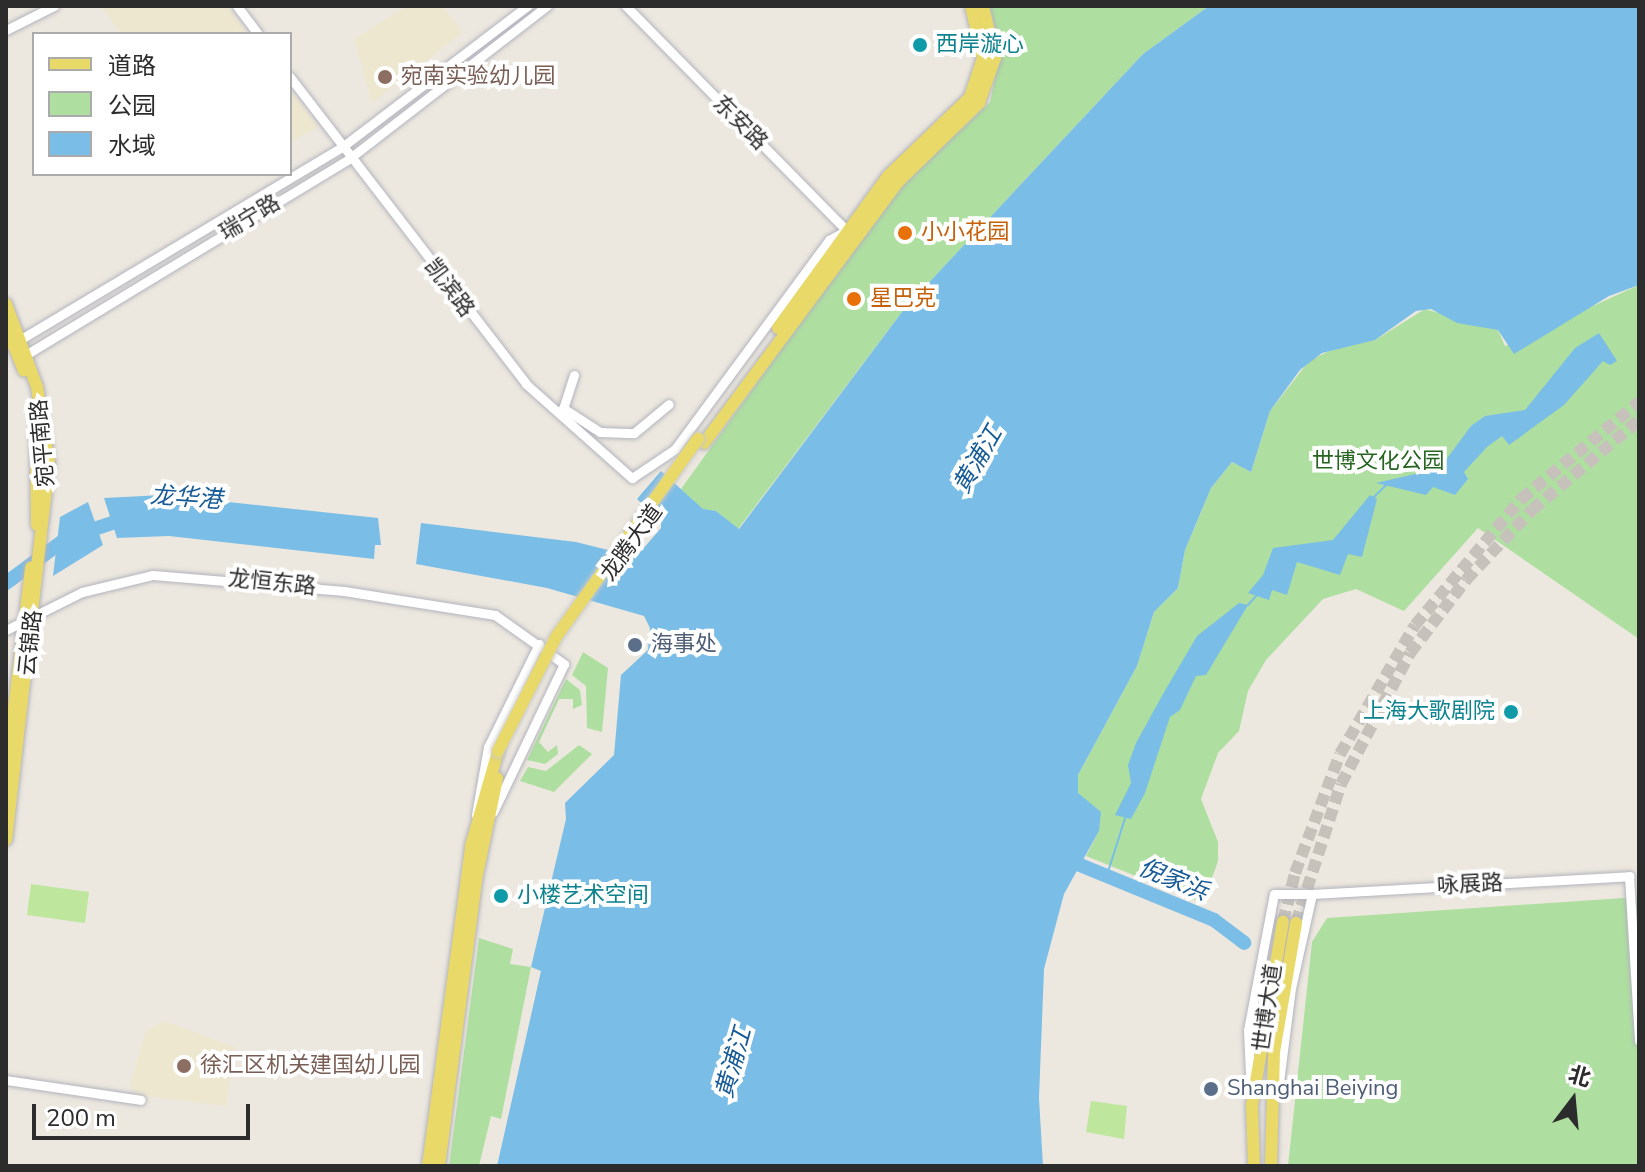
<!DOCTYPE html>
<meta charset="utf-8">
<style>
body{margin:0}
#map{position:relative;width:1645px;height:1172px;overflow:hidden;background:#ede8df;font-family:"Nunito Sans","Noto Sans SC",sans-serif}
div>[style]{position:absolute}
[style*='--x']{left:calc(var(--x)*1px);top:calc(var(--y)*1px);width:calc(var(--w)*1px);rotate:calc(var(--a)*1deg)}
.education>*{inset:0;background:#ede7d0}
.green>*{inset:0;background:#aedfa0}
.pitch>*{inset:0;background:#bee69c}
.water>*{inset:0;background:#7abde7}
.stream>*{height:2px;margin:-1px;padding:0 1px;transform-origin:1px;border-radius:1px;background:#7abde7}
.river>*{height:14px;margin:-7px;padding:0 7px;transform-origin:7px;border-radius:7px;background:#7abde7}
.major-tunnel>*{height:12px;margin-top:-6px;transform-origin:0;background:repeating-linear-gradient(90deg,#c6c2bb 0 12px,transparent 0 18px)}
.roads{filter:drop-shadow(0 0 2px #b3b4be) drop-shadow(0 0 2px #b3b4be)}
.minor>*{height:9px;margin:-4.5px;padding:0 4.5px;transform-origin:4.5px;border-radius:4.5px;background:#fff}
.major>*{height:12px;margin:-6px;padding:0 6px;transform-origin:6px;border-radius:6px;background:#e8d969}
.bridges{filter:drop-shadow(0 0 2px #c8c8c8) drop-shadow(0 0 2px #c8c8c8)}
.major-bridge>*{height:12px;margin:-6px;padding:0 6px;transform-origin:6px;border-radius:6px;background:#e8d969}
.dots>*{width:22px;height:22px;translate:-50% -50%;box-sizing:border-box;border:4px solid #fff;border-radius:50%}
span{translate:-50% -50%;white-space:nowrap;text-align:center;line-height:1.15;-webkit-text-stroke:8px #fff;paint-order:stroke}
.culture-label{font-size:22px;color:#0d838f}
.left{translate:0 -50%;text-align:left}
.right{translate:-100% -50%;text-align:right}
.education-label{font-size:22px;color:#785e54}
.street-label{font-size:22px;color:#2c2c2c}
.food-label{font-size:22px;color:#c56008}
.park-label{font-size:22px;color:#266520}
.service-label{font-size:22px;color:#4e5e75}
.water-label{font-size:24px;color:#165b96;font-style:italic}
.frame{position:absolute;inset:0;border:8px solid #2c2c2c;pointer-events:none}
.legend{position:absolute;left:32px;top:32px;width:260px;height:144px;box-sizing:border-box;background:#fff;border:2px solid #ababab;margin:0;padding:10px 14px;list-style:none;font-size:24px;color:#2c2c2c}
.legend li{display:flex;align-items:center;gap:16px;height:40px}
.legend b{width:40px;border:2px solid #ababab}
.north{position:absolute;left:1533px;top:1060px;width:80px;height:80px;-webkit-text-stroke:6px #fff;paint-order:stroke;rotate:16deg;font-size:22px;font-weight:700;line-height:32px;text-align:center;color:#2c2c2c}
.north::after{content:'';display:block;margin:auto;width:28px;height:36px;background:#2c2c2c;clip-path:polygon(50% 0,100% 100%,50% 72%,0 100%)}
.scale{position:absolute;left:32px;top:1104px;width:218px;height:36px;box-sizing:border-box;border:4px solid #2c2c2c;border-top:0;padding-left:10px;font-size:24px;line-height:28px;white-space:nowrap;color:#2c2c2c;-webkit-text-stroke:6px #fff;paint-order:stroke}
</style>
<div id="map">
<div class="education">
<div style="clip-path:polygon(101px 6px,227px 6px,248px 34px,121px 34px)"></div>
<div style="clip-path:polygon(407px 6px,442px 6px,463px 32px,372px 103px,354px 39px)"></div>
<div style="clip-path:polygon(290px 89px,318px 127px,290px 143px)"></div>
<div style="clip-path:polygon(164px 1021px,235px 1047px,226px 1106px,136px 1095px,130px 1085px,146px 1031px)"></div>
</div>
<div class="green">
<div style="clip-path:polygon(989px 6px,1209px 6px,1143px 54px,905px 308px,738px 529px,716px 511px,703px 510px,681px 489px,892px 195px,990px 102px,1001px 48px)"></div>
<div style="clip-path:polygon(1639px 285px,1639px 639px,1478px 528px,1404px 611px,1356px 589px,1323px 599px,1266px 660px,1248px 691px,1239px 731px,1218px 753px,1201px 799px,1218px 842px,1218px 861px,1203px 903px,1086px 856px,1099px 831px,1078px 793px,1078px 775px,1137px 666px,1154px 612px,1178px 588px,1185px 550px,1211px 488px,1232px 462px,1251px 472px,1270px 411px,1309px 361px,1335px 348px,1375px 340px,1425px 309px,1498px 330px,1505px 346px)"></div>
<div style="clip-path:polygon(583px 652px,608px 668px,602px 732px,587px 728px,586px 686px,572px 675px)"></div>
<div style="clip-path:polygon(566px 679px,580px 690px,582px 705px,573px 709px,573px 699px,559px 699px,539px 742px,548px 752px,557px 745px,558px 754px,545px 764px,527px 760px)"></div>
<div style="clip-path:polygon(579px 745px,592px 754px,554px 792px,520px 781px,528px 767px,546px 771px)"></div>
<div style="clip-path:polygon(1639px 878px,1639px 1166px,1288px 1166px,1312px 942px,1327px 918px,1638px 897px)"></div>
<div style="clip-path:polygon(479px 938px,513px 949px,510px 964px,531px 967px,501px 1119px,491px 1116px,479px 1166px,449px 1166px)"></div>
</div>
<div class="pitch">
<div style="clip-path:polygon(31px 884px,89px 892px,85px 923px,27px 915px)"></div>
<div style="clip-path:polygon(1091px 1101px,1127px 1106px,1124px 1139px,1086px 1132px)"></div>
</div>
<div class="water">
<div style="clip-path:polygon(1209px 6px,1639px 6px,1639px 285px,1609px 296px,1514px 354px,1498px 330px,1457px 323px,1431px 309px,1416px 311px,1375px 340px,1322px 353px,1300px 370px,1270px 411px,1251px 472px,1232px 462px,1211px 488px,1185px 550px,1178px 588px,1154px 612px,1137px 666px,1078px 775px,1078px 793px,1101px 812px,1099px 831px,1064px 894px,1044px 969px,1039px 1098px,1043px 1166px,497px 1166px,541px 971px,531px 967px,566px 819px,565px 803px,614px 755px,621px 675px,648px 650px,650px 628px,644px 616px,547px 588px,416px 564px,421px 523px,576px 542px,636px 557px,661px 528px,661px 521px,637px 499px,661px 471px,703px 509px,716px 511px,739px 529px,905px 308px,1143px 54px)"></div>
<div style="clip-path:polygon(1599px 333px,1617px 361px,1610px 365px,1603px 361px,1564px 405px,1509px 445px,1502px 436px,1487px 447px,1464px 472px,1468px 479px,1455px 495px,1433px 487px,1426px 495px,1376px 483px,1428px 471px,1445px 461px,1471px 426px,1485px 416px,1525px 410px,1575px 348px)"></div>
<div style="clip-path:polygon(163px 495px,378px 518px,381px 545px,375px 545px,374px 559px,169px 536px,117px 538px,104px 498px)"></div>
<div style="clip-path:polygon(1370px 495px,1377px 499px,1362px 557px,1348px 554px,1340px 575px,1297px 562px,1287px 595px,1272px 590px,1269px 600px,1248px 593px,1263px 575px,1273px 548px,1333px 540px)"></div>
<div style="clip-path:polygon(88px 502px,103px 545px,53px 576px,60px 517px)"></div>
<div style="clip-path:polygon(1239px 603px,1248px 605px,1206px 675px,1196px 676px,1180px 710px,1170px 717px,1145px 793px,1131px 819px,1115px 815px,1131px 783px,1128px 765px,1136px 743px,1163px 694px,1197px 636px)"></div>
</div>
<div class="stream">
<div style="--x:1374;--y:497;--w:17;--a:-45"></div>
<div style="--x:1248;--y:605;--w:13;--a:-48"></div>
<div style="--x:1107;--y:875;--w:63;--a:-72.4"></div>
</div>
<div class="river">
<div style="--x:6;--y:583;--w:76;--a:-36.4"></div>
<div style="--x:67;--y:538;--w:63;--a:-18.4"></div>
<div style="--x:1080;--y:865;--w:145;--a:22.3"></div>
<div style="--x:1214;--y:920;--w:38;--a:37"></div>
</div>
<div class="major-tunnel">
<div style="--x:1283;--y:922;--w:50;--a:-76.2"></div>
<div style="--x:1295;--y:873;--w:127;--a:-69.3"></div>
<div style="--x:1340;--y:754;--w:149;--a:-59.8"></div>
<div style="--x:1415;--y:625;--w:165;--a:-49.9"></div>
<div style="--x:1521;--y:499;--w:153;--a:-39.4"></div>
<div style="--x:1296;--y:923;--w:146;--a:-72.1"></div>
<div style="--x:1341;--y:784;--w:148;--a:-62.2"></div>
<div style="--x:1410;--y:653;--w:92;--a:-52.5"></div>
<div style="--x:1466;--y:580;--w:96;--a:-46.7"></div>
<div style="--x:1532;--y:510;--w:140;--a:-40.1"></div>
</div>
<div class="roads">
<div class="minor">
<div style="--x:237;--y:6;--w:35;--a:53"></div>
<div style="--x:626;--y:6;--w:317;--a:45.5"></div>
<div style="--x:6;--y:30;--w:54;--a:-26.6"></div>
<div style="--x:290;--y:77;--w:387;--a:52.4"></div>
<div style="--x:526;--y:384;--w:142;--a:41.6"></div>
<div style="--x:632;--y:478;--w:52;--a:-34"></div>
<div style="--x:675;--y:449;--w:260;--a:-53.6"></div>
<div style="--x:829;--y:240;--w:21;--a:-29"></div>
<div style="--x:16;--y:342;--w:380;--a:-30.9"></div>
<div style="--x:342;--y:147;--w:233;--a:-37.3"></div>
<div style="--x:22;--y:357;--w:384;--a:-31.2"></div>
<div style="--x:350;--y:158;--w:249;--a:-37.7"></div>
<div style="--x:574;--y:375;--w:35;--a:108"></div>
<div style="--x:563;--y:408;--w:44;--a:33"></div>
<div style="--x:600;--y:432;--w:34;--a:2"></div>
<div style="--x:634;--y:433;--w:45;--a:-39.6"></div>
<div style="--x:6;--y:630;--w:85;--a:-26.6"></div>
<div style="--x:82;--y:592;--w:73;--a:-13.5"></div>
<div style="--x:153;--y:575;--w:192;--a:4.8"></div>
<div style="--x:344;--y:591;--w:153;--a:9"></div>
<div style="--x:495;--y:615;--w:85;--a:35.4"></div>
<div style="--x:564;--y:664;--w:164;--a:115.6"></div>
<div style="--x:476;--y:815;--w:69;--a:-80"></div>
<div style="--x:488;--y:747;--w:115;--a:-63.7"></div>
<div style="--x:1312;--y:894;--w:318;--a:-3.2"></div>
<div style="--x:1629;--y:876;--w:165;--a:86.5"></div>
<div style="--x:6;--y:1080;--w:136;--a:8.4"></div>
<div style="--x:1251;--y:1096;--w:66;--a:-92.6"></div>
<div style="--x:1248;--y:1030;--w:138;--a:-79.2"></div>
<div style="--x:1274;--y:894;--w:38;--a:0"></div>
<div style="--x:1312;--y:894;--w:96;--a:102.6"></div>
<div style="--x:1291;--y:988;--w:103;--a:97.3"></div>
</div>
<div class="major">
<div style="--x:6;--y:304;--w:89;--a:69.5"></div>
<div style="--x:37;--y:387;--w:77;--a:81"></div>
<div style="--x:49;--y:463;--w:379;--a:96.5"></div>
<div style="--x:6;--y:326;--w:48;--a:68.2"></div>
<div style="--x:778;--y:328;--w:188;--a:-54.1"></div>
<div style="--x:888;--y:176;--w:114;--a:-43.9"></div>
<div style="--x:970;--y:97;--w:41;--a:-71.6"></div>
<div style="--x:983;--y:58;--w:53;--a:-103"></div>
<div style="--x:36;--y:420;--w:105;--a:89.5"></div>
<div style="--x:704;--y:443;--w:324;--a:-53.4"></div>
<div style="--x:897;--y:183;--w:115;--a:-44.3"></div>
<div style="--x:979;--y:103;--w:48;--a:-70.4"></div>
<div style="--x:995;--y:58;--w:53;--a:-103"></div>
<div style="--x:6;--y:775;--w:209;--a:-83.1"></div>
<div style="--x:428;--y:1166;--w:323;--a:-82.3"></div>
<div style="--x:471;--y:846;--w:99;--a:-74.1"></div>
<div style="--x:439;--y:1166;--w:293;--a:-82.6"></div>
<div style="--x:477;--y:875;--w:99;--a:-78.3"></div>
<div style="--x:1254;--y:1166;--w:61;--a:-91.9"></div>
<div style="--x:1252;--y:1105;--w:186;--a:-80.4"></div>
<div style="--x:1271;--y:1166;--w:114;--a:-88.5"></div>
<div style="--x:1274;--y:1052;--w:131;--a:-80.3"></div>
</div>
</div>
<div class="bridges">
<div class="major-bridge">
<div style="--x:498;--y:751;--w:128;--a:-63"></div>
<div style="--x:556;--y:637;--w:244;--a:-54.4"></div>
</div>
</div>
<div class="dots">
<div style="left:920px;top:45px;background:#0f9aa8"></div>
<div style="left:385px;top:77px;background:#8d6e63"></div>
<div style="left:905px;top:233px;background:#e8710a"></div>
<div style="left:854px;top:299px;background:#e8710a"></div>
<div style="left:635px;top:645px;background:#5c6f8a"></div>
<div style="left:1511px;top:712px;background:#0f9aa8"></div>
<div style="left:501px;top:896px;background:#0f9aa8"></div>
<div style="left:184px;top:1066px;background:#8d6e63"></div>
<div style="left:1211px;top:1089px;background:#5c6f8a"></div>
</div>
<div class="culture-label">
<span class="left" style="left:936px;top:45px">西岸漩心</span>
<span class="right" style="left:1495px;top:712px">上海大歌剧院</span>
<span class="left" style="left:517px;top:896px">小楼艺术空间</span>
</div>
<div class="education-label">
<span class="left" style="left:401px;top:77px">宛南实验幼儿园</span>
<span class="left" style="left:200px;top:1066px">徐汇区机关建国幼儿园</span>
</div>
<div class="street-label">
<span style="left:740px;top:123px;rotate:45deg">东安路</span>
<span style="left:250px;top:218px;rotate:-31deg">瑞宁路</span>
<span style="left:449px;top:288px;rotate:53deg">凯滨路</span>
<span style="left:43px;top:443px;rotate:-95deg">宛平南路</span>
<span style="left:632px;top:543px;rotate:-54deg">龙腾大道</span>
<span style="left:272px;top:583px;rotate:6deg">龙恒东路</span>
<span style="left:31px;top:643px;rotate:-84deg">云锦路</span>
<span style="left:1470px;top:885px;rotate:-3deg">咏展路</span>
<span style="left:1268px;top:1008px;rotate:-82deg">世博大道</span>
</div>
<div class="food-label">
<span class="left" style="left:921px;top:233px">小小花园</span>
<span class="left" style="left:870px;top:299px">星巴克</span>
</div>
<div class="park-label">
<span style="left:1378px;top:462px">世博文化公园</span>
</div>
<div class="service-label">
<span class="left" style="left:651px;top:645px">海事处</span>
<span class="left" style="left:1227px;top:1089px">Shanghai Beiying</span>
</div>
<div class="water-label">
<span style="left:978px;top:460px;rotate:-60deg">黄浦江</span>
<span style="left:186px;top:498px;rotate:4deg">龙华港</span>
<span style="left:1173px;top:880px;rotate:22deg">倪家浜</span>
<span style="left:734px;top:1063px;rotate:-74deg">黄浦江</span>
</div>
<div class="frame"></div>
<ul class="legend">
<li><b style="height:10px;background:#e8d969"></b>道路</li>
<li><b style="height:22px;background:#aedfa0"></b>公园</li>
<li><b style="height:22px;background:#7abde7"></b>水域</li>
</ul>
<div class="north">北</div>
<div class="scale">200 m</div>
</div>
